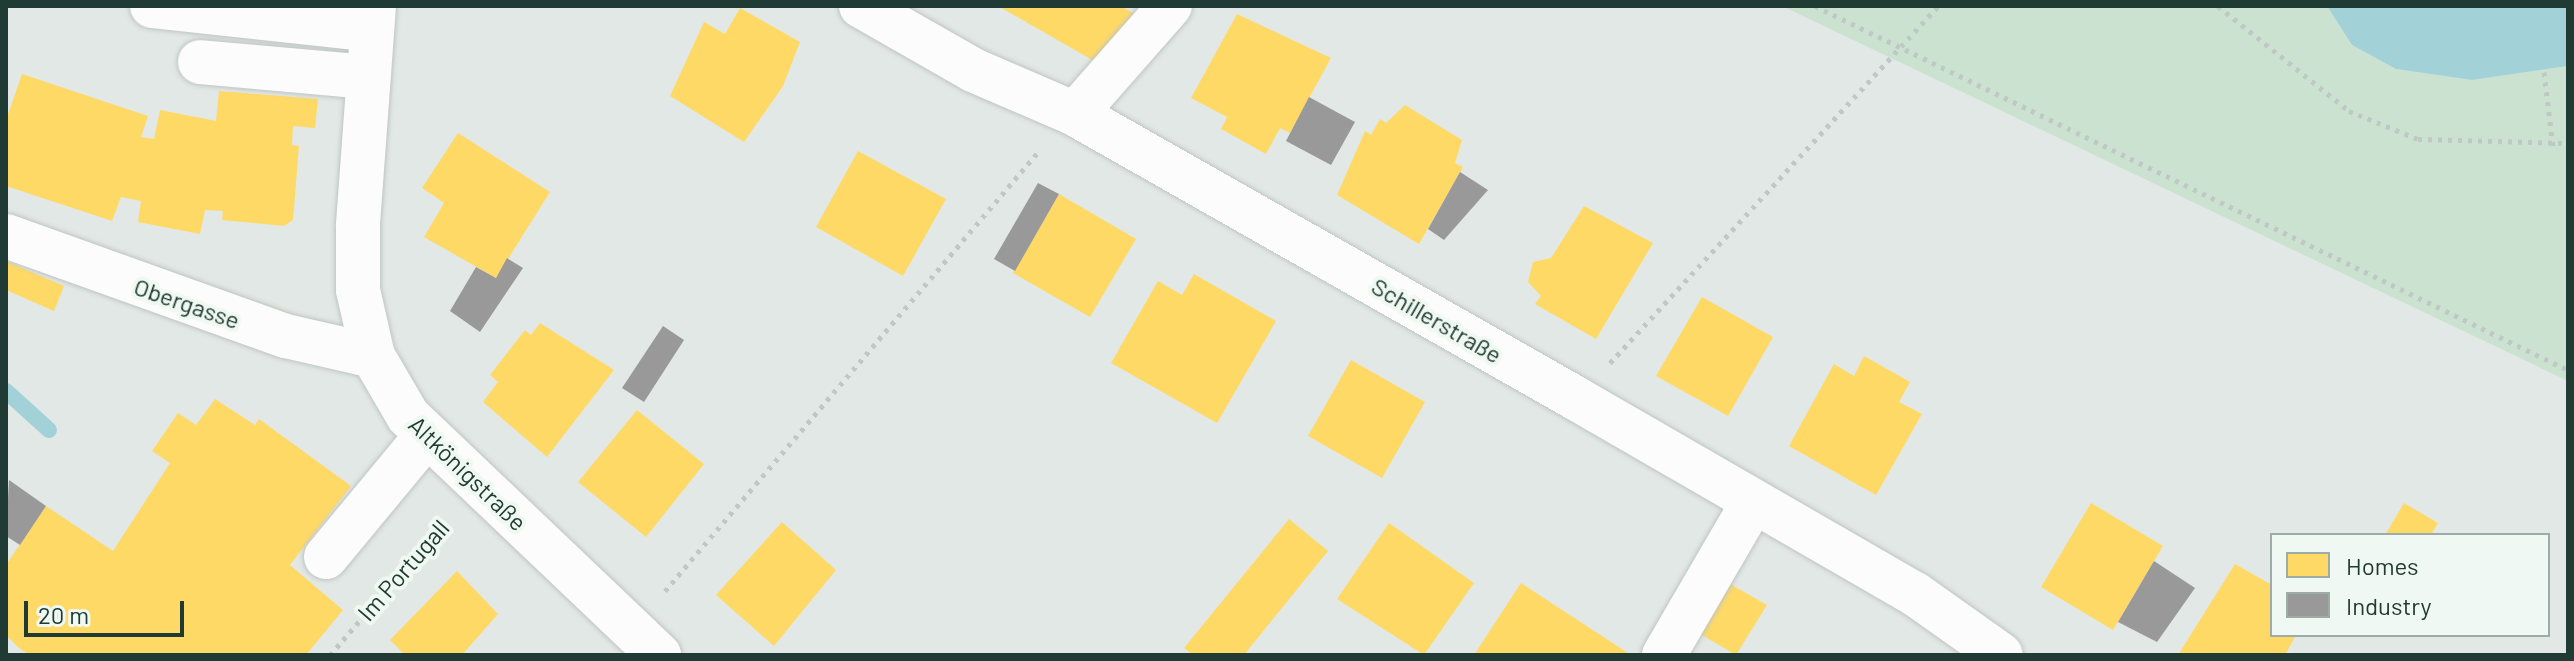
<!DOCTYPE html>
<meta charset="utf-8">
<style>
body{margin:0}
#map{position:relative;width:2574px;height:661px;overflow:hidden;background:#e2e8e5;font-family:Barlow,sans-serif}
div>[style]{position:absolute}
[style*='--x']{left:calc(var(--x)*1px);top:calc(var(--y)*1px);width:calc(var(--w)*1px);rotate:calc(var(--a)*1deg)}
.green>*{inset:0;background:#cbe2d1}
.water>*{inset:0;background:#a2d2d8}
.homes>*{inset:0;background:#ffd966}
.industry>*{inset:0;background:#999}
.stream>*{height:16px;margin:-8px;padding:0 8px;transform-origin:8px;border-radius:8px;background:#a2d2d8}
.path>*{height:5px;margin-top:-2.5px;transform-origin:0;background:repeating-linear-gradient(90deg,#bfc8c5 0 4px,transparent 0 10px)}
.roads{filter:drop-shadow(0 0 2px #bfc5c2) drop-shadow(0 0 2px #bfc5c2)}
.minor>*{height:44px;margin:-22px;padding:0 22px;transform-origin:22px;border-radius:22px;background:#fbfcfb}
span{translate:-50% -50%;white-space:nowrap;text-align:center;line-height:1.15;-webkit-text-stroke:8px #f0f8f3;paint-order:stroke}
.street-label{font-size:24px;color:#203b33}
.frame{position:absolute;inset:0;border:8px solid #203b33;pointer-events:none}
.legend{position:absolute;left:2270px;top:533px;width:280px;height:104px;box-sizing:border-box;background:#f0f8f3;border:2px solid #9daca6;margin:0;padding:10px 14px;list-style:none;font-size:24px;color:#203b33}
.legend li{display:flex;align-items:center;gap:16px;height:40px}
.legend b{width:40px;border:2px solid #9daca6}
.scale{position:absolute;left:24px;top:601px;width:160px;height:36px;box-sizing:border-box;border:4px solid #203b33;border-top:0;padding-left:10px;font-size:24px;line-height:28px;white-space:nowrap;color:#203b33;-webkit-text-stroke:6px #f0f8f3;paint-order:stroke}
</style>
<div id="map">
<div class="green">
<div style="clip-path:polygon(1782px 6px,2327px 6px,2352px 45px,2396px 69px,2472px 80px,2568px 66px,2568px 381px)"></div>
</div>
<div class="water">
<div style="clip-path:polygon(2327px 6px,2568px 6px,2568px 66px,2472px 80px,2396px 69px,2352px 45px)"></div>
</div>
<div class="homes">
<div style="clip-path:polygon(998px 6px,1121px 6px,1146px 21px,1108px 69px)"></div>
<div style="clip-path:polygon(740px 8px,800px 42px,783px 86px,744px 142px,670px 96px,704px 22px,725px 34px)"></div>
<div style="clip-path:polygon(1237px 14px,1331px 58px,1290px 133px,1280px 128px,1266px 154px,1221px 129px,1227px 117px,1191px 98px)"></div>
<div style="clip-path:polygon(22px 74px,148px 116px,141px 137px,154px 139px,160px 110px,216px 121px,219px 91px,318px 99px,315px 128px,293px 126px,292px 145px,299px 146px,293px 220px,284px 226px,222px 220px,223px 211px,205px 210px,200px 234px,138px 222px,141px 201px,121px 197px,112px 221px,6px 186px,6px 120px)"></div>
<div style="clip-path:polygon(1405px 105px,1462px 140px,1455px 163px,1463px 167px,1419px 244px,1337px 195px,1365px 131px,1371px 135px,1380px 119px,1386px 123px)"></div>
<div style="clip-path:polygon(458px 133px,550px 192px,496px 278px,424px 237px,444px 203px,422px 188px)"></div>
<div style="clip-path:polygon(858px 151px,946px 199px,903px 276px,816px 227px)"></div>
<div style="clip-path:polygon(1059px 194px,1136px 239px,1090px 317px,1013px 273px)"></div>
<div style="clip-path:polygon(1584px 206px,1653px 243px,1596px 339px,1535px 304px,1541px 296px,1528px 282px,1533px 262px,1551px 258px)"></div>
<div style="clip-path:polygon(6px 261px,64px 286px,54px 311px,6px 290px)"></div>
<div style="clip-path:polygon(1194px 274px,1276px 321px,1217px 423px,1111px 363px,1158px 281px,1182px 295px)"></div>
<div style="clip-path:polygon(1702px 297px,1773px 337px,1728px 416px,1656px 376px)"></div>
<div style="clip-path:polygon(540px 323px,614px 370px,547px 457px,483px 402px,498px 382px,490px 375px,525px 330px,531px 335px)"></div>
<div style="clip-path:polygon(1864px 356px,1910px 382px,1899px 402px,1922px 414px,1876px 495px,1789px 446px,1834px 364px,1854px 376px)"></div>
<div style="clip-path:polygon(1351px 360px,1425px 402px,1382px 478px,1308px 436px)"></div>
<div style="clip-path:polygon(215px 399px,255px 425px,259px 419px,351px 486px,290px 565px,343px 610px,306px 655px,30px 655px,19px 648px,6px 635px,6px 565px,46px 506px,113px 551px,170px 463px,152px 451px,178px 413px,196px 425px)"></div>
<div style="clip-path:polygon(637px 410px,704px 464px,646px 537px,578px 482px)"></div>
<div style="clip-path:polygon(2091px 503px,2163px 546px,2113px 630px,2041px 587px)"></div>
<div style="clip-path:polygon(2404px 503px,2438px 523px,2431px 535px,2385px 535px)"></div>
<div style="clip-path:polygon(1289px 519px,1328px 551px,1244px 655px,1193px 655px,1184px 648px)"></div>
<div style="clip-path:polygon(782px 522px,836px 570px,774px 646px,716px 595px)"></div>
<div style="clip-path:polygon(1389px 523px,1474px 583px,1424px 655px,1337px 599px)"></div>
<div style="clip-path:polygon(2235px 564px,2272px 585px,2272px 635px,2296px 635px,2285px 655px,2178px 655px)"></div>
<div style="clip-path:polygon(457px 571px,498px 614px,462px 655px,405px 655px,390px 640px)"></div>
<div style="clip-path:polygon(1725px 581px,1767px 605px,1736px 655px,1695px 631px)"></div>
<div style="clip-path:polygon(1521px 583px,1631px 655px,1474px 655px)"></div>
</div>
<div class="industry">
<div style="clip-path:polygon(1309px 97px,1355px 122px,1331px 165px,1286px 141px)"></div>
<div style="clip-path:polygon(1460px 172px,1488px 190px,1444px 240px,1428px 229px)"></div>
<div style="clip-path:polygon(1038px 183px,1059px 194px,1015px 271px,994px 259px)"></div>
<div style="clip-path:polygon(507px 258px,523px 268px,480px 332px,450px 311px,476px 267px,496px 278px)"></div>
<div style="clip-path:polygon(663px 326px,684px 340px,644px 402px,622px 388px)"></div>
<div style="clip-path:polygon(9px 480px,46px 506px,20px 545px,6px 536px)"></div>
<div style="clip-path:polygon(2154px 561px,2195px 588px,2157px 642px,2118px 622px)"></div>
</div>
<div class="stream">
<div style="--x:6;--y:391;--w:58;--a:42.2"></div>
</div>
<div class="path">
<div style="--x:1815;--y:6;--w:836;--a:25.8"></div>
<div style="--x:2218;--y:6;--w:168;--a:38.7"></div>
<div style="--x:2349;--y:111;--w:74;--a:22.1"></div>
<div style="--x:2418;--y:139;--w:150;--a:1.5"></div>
<div style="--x:2544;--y:72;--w:75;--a:83.1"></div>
<div style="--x:1610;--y:363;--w:485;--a:-47.4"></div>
<div style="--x:665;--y:591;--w:577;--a:-49.64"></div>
<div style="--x:330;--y:655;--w:179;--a:-49.1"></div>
</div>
<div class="roads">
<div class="minor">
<div style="--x:152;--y:6;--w:221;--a:6.2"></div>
<div style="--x:374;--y:6;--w:221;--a:94.2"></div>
<div style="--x:358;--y:226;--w:64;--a:90"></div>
<div style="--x:358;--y:290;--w:68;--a:77.2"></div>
<div style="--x:373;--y:356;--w:69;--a:59.7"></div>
<div style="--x:408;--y:416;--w:347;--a:43.6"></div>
<div style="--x:861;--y:6;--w:129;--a:29.7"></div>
<div style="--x:973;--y:70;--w:111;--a:23.3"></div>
<div style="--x:1075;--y:114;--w:577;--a:29.58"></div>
<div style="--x:1577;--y:399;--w:390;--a:30"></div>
<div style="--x:1915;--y:594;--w:105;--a:35.3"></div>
<div style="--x:200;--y:62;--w:169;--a:5.1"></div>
<div style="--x:1075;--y:114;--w:144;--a:-48.7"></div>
<div style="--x:6;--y:236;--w:297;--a:19.7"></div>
<div style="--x:286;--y:336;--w:89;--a:12.9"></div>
<div style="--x:326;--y:557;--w:158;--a:-50.4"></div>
<div style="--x:1664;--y:655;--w:177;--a:-59.8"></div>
</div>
</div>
<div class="street-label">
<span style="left:187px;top:303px;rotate:19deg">Obergasse</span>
<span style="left:1437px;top:320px;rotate:30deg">Schillerstraße</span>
<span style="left:468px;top:473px;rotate:44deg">Altkönigstraße</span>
<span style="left:403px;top:570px;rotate:-49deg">Im Portugall</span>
</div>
<div class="frame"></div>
<ul class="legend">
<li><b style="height:22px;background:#ffd966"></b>Homes</li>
<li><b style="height:22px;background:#999"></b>Industry</li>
</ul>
<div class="scale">20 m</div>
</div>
